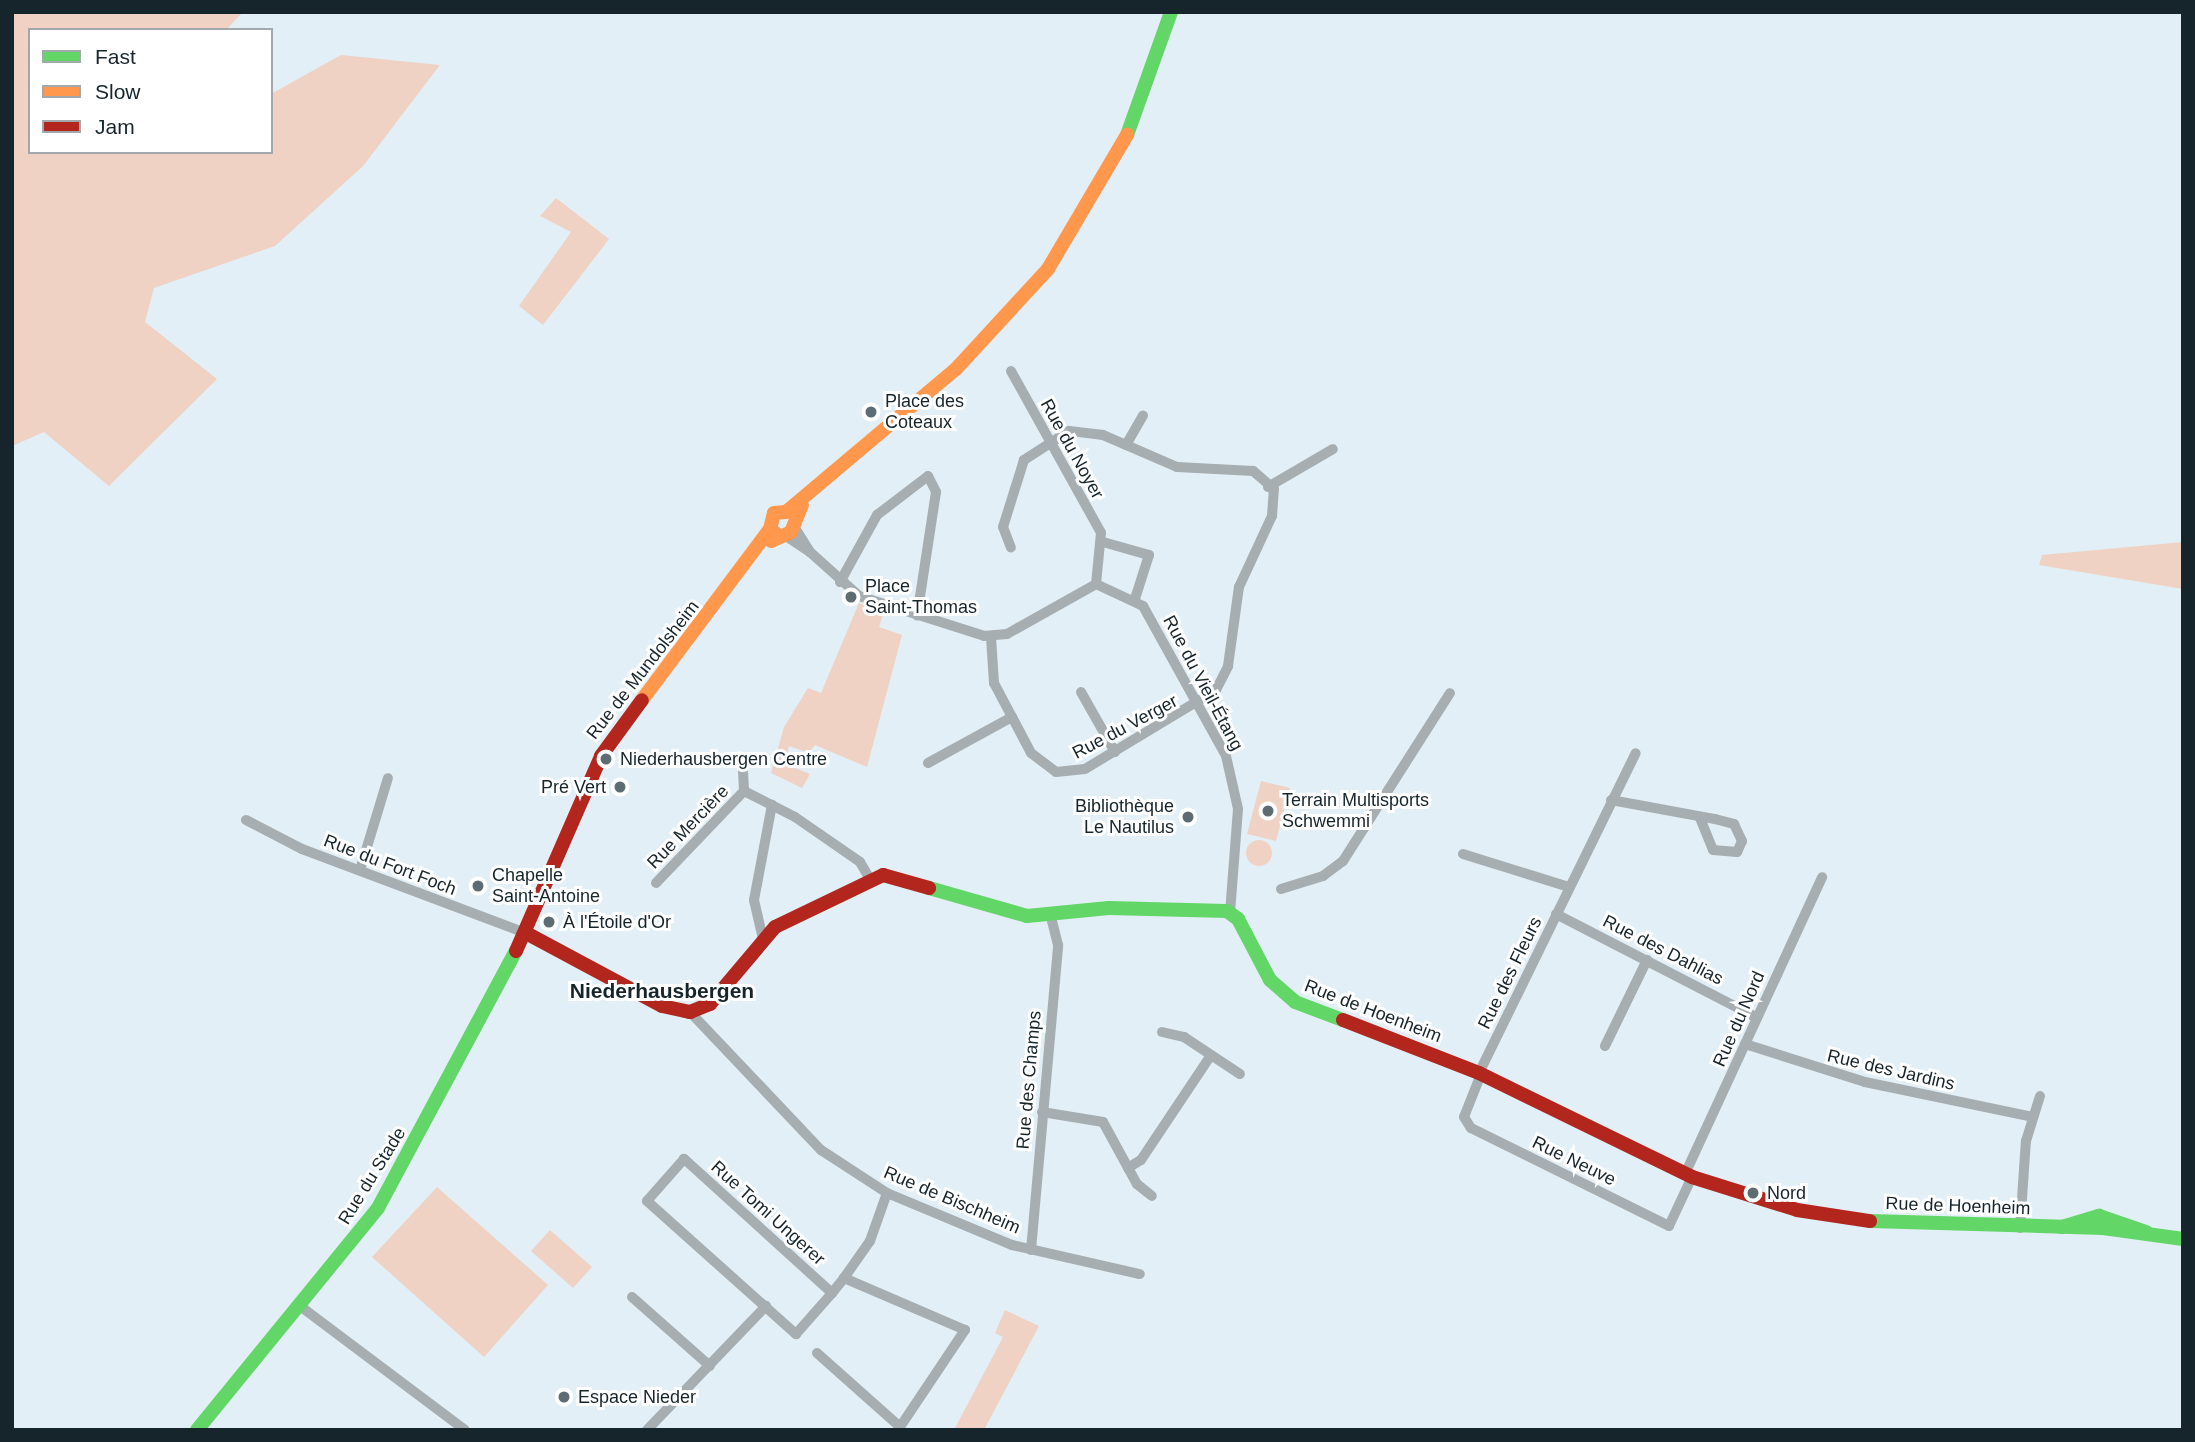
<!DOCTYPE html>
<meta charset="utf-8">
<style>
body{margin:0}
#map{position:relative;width:2195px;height:1442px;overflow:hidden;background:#e2eff6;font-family:Arial,sans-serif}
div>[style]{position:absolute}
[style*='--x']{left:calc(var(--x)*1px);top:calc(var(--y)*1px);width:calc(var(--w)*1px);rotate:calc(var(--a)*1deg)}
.green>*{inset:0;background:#efd2c3}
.round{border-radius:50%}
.street>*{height:10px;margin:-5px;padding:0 5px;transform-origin:5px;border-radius:5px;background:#a7aeb2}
.fast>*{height:14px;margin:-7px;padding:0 7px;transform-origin:7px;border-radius:7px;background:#63d668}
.slow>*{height:14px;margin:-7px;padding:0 7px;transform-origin:7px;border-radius:7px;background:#ff974d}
.jam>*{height:14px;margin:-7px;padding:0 7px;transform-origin:7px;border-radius:7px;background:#b3261e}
.dots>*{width:19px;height:19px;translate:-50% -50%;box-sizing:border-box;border:4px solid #fff;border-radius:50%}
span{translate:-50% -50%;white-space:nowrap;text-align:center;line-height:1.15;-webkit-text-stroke:6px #fff;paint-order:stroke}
.poi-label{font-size:18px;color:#16252c}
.left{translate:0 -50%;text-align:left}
.right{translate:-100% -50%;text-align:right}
.street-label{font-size:18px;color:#16252c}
.quarter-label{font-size:21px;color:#16252c;font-weight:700}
.frame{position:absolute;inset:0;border:14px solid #16252c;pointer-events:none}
.legend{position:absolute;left:28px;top:28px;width:245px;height:126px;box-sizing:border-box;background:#fff;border:2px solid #a2a8ab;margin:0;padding:9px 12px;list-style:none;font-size:21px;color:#16252c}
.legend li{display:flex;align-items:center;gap:14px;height:35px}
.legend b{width:35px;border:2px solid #a2a8ab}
</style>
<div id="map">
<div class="green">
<div style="clip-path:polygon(12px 12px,243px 12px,226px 30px,30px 30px,30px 152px,271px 152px,271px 94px,341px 55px,440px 65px,363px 166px,275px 246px,154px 288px,145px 322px,217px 379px,109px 486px,44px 432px,12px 446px)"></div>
<div style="clip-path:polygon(556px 198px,609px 239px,543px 325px,519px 306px,571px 232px,540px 216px)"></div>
<div style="clip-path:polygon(2183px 542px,2183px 589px,2039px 565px,2042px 555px)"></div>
<div style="clip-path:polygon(859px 603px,884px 611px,879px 627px,902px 635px,867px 767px,815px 745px,809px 753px,789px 746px,785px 764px,810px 774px,802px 788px,771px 773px,784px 727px,808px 688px,821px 693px)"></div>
<div style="clip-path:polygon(1261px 781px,1290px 788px,1276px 841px,1247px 834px)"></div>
<div class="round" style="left:1246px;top:840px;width:26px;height:26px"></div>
<div style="clip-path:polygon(437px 1187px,548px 1285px,484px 1357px,372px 1257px)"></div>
<div style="clip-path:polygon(550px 1230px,592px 1267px,573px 1288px,531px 1251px)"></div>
<div style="clip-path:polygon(1005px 1310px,1039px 1326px,984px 1430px,954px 1430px,1003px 1337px,995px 1333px)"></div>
</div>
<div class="street">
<div style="--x:1011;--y:371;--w:185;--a:60.9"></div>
<div style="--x:1101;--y:533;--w:51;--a:95.6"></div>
<div style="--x:1096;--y:584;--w:52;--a:25.1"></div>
<div style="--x:1143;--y:606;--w:171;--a:61"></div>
<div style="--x:1226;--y:756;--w:54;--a:77.2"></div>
<div style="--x:1238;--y:809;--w:103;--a:94.4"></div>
<div style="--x:1126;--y:445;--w:34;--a:-60"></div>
<div style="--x:1268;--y:487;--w:75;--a:-30.3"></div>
<div style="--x:786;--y:536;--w:29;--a:34"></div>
<div style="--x:810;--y:552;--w:31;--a:-122"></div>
<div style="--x:1103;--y:542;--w:48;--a:15.8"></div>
<div style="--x:1149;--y:555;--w:46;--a:107.7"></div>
<div style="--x:810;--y:552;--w:66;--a:41.9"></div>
<div style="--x:859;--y:596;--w:131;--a:17.7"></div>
<div style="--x:984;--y:636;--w:23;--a:-5"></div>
<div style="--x:1007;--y:634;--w:102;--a:-29.3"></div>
<div style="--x:840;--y:582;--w:77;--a:-61.1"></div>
<div style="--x:877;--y:515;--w:64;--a:-37.4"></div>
<div style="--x:928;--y:476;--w:18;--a:63"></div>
<div style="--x:936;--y:492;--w:125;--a:98.7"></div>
<div style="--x:991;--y:637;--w:46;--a:86.3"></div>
<div style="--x:994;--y:683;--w:79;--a:62.1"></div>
<div style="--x:1031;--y:753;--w:31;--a:37"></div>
<div style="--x:1056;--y:772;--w:29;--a:-6"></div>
<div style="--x:1085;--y:769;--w:153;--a:-31.1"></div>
<div style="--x:1216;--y:690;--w:27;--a:-63"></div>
<div style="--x:1228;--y:666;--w:80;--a:-82.1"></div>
<div style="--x:1239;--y:587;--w:78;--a:-65.1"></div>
<div style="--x:1272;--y:516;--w:27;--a:-86"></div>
<div style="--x:1274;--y:489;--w:28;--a:-139"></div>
<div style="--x:1253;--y:471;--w:76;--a:-177"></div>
<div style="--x:1177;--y:467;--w:81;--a:-156.6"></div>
<div style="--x:1103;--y:435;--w:34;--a:-173"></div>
<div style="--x:1069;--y:431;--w:54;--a:147.2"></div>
<div style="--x:1024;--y:460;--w:70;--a:107.4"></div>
<div style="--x:1003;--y:527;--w:22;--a:69"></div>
<div style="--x:1081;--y:692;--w:69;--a:60.5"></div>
<div style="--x:928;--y:763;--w:96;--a:-28.7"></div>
<div style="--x:743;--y:771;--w:20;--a:87"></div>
<div style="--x:744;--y:791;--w:57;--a:27"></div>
<div style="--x:795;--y:817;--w:79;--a:34.7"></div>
<div style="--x:860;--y:862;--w:20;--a:60"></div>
<div style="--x:1611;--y:800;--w:106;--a:10.4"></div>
<div style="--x:1715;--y:819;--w:20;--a:15"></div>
<div style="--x:1734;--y:824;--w:19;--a:65"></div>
<div style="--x:1742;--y:841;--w:12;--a:114"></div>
<div style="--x:1737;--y:852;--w:24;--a:-175"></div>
<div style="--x:1713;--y:850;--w:35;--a:-112"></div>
<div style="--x:246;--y:820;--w:63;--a:27.4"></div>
<div style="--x:302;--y:849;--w:239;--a:20.6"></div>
<div style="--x:1463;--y:854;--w:111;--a:17.3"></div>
<div style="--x:360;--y:870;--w:96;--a:-73.1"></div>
<div style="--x:656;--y:883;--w:127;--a:-46.3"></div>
<div style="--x:1281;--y:889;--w:44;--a:-17.2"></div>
<div style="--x:1323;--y:876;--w:25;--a:-37"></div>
<div style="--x:1343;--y:861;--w:199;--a:-57.5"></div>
<div style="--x:1556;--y:914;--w:223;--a:27.3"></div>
<div style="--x:763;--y:939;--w:40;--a:-103"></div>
<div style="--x:754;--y:900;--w:97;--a:-79.3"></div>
<div style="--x:690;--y:1012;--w:190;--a:46.5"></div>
<div style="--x:821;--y:1150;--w:79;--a:33.1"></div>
<div style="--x:887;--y:1193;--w:135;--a:22.6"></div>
<div style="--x:1012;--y:1245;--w:131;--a:12.8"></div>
<div style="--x:1162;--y:1032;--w:23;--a:13"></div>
<div style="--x:1184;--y:1037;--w:67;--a:33.5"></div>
<div style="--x:1745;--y:1044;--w:126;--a:17.6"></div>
<div style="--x:1865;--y:1082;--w:171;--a:11.8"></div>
<div style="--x:1605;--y:1046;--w:96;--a:-64"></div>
<div style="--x:1479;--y:1073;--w:356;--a:-63.9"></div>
<div style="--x:1481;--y:1074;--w:46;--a:111.6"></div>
<div style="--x:1464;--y:1117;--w:13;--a:58"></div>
<div style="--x:1471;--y:1128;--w:221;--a:26.3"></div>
<div style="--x:1669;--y:1226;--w:54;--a:-64.9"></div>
<div style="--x:1042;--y:1112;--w:62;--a:9.3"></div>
<div style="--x:1103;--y:1122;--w:71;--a:61.3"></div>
<div style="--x:1137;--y:1184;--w:19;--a:39"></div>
<div style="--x:1128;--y:1168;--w:15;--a:-32"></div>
<div style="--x:1141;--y:1160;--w:126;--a:-56.3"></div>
<div style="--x:1685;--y:1174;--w:327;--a:-65.2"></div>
<div style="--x:2020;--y:1228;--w:87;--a:-86.1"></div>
<div style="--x:2026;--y:1141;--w:47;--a:-72.7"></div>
<div style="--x:1031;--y:1250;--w:306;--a:-84.9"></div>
<div style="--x:1058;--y:945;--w:32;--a:-104"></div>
<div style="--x:832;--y:1293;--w:200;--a:-137.8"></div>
<div style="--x:684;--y:1159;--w:56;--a:131.4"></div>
<div style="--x:647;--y:1201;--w:200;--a:41.8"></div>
<div style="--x:796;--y:1334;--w:55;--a:-48.7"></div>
<div style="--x:832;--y:1293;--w:19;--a:-51"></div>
<div style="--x:844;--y:1278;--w:45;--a:-54.9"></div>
<div style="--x:870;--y:1241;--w:51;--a:-70.5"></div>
<div style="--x:632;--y:1297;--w:104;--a:41.5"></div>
<div style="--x:300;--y:1306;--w:206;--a:36.9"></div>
<div style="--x:817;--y:1353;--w:111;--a:41.7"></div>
<div style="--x:900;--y:1427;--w:117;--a:-56.2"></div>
<div style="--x:965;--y:1330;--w:132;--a:-156.7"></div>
<div style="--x:647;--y:1430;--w:172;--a:-46.2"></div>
</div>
<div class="fast">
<div style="--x:1127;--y:135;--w:131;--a:-70.3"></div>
<div style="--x:929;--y:888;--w:102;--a:15.9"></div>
<div style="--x:1027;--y:916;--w:82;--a:-5.6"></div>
<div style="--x:1109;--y:908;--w:118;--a:1.5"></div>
<div style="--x:1227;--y:911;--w:14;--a:36"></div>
<div style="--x:1238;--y:919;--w:69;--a:62.3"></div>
<div style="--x:1270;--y:980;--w:33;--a:41"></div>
<div style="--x:1295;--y:1002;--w:51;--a:20.6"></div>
<div style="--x:1870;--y:1221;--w:233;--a:1.7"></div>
<div style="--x:2103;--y:1228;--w:81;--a:7.8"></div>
<div style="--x:2062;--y:1227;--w:39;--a:-17"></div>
<div style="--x:2099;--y:1216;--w:50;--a:18.8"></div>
<div style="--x:197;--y:1430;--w:286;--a:-50.8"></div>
<div style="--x:378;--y:1208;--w:292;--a:-61.8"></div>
</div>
<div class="slow">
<div style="--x:779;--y:536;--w:11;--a:-142"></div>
<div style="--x:770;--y:529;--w:16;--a:-76"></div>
<div style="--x:774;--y:513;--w:12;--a:-5"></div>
<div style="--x:786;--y:512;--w:222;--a:-40.1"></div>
<div style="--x:956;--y:369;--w:136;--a:-47.4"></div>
<div style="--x:1048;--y:269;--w:156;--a:-59.5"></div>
<div style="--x:771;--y:541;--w:22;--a:-24"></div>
<div style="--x:791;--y:532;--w:29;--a:-68"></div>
<div style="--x:642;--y:700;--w:214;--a:-53.2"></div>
</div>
<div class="jam">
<div style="--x:526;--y:933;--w:154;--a:28.2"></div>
<div style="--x:662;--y:1006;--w:29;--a:12"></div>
<div style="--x:690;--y:1012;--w:22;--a:-22"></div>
<div style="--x:710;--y:1004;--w:101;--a:-49.8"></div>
<div style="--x:775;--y:927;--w:120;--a:-25.7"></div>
<div style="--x:883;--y:875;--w:48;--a:15.8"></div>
<div style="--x:516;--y:951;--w:213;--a:-66.4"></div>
<div style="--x:601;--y:756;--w:69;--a:-53.8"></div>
<div style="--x:1343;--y:1020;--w:146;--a:21.3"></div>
<div style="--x:1479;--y:1073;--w:237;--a:26"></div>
<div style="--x:1692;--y:1177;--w:110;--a:17.4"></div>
<div style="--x:1797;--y:1210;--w:74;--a:8.6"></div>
</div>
<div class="dots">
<div style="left:871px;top:412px;background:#5d6c73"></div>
<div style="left:851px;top:597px;background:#5d6c73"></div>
<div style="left:606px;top:759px;background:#5d6c73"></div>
<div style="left:620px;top:787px;background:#5d6c73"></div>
<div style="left:1268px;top:811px;background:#5d6c73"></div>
<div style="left:1188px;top:817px;background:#5d6c73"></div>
<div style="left:478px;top:886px;background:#5d6c73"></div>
<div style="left:549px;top:922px;background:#5d6c73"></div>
<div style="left:1753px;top:1193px;background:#5d6c73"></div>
<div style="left:564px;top:1397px;background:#5d6c73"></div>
</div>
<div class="poi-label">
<span class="left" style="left:885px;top:412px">Place des<br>Coteaux</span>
<span class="left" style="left:865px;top:597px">Place<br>Saint-Thomas</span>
<span class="left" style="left:620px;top:759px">Niederhausbergen Centre</span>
<span class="right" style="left:606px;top:787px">Pré Vert</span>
<span class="left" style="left:1282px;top:811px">Terrain Multisports<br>Schwemmi</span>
<span class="right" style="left:1174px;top:817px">Bibliothèque<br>Le Nautilus</span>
<span class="left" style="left:492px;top:886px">Chapelle<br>Saint-Antoine</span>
<span class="left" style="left:563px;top:922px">À l'Étoile d'Or</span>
<span class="left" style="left:1767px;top:1193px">Nord</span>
<span class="left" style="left:578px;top:1397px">Espace Nieder</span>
</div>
<div class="street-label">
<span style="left:1072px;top:449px;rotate:61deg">Rue du Noyer</span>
<span style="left:643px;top:670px;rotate:-52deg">Rue de Mundolsheim</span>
<span style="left:1203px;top:683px;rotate:62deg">Rue du Vieil-Étang</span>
<span style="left:1125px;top:727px;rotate:-28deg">Rue du Verger</span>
<span style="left:688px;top:827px;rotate:-46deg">Rue Mercière</span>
<span style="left:390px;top:865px;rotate:21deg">Rue du Fort Foch</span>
<span style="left:1663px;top:950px;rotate:27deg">Rue des Dahlias</span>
<span style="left:1510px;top:973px;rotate:-64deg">Rue des Fleurs</span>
<span style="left:1373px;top:1011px;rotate:21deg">Rue de Hoenheim</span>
<span style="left:1739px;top:1019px;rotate:-66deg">Rue du Nord</span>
<span style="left:1891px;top:1070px;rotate:13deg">Rue des Jardins</span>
<span style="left:1029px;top:1080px;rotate:-85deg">Rue des Champs</span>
<span style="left:1574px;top:1161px;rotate:26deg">Rue Neuve</span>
<span style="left:372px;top:1176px;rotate:-58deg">Rue du Stade</span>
<span style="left:952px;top:1200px;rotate:23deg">Rue de Bischheim</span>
<span style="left:1958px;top:1206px;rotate:2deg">Rue de Hoenheim</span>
<span style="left:768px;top:1213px;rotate:42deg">Rue Tomi Ungerer</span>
</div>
<div class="quarter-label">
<span style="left:662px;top:991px">Niederhausbergen</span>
</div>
<div class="frame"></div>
<ul class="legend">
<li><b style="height:9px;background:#63d668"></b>Fast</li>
<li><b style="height:9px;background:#ff974d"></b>Slow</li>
<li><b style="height:9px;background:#b3261e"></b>Jam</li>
</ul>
</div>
